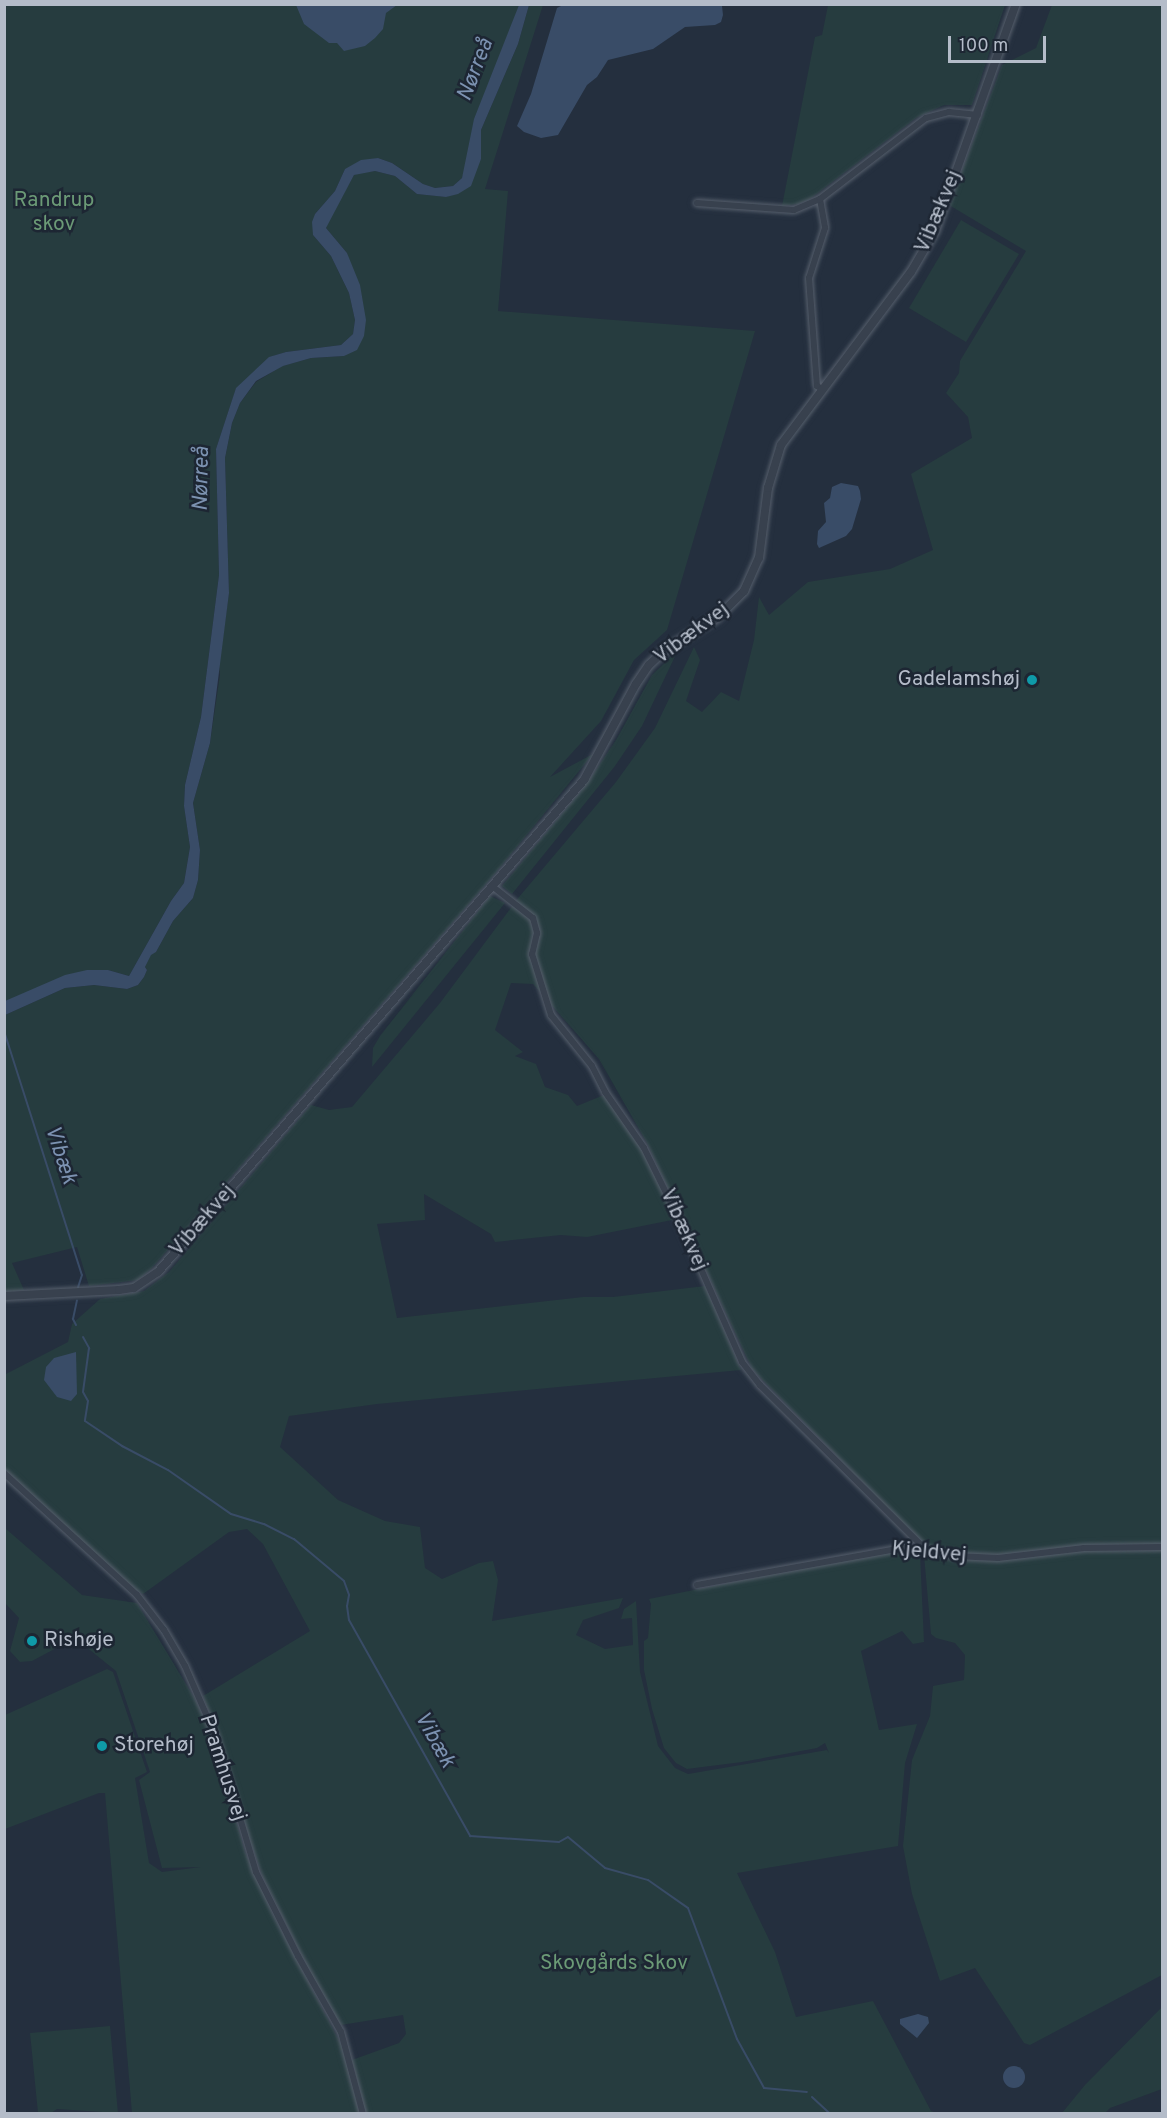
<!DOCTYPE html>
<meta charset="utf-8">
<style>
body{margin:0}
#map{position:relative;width:1167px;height:2118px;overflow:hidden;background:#242f3e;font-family:Overpass,sans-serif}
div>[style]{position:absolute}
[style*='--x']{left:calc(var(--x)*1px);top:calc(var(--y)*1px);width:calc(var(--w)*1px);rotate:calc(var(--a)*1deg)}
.green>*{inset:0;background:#263c3f}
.water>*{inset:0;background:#394c67}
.round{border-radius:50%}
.stream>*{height:2px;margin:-1px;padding:0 1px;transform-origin:1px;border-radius:1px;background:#394c67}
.roads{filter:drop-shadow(0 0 2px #565f6c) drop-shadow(0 0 2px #565f6c)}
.minor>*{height:6px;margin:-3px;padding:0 3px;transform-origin:3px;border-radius:3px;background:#38414e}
.tertiary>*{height:8px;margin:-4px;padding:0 4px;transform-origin:4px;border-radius:4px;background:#38414e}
.dots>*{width:16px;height:16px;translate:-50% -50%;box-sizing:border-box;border:3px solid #1d2633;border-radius:50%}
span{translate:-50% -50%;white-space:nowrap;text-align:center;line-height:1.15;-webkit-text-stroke:5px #1d2633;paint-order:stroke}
.park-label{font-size:21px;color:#6b9a76}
.street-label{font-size:21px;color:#b4bcc9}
.poi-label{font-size:21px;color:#b4bcc9}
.right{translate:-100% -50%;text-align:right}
.left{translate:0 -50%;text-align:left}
.water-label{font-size:22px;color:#7c92b1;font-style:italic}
.frame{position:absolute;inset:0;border:6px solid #b4bcc9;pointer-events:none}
.scale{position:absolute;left:948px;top:36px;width:98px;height:27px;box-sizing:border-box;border:3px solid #b4bcc9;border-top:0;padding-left:8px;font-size:18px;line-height:21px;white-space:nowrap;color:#b4bcc9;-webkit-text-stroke:4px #1d2633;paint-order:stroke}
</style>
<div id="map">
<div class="green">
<div style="clip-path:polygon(4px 5px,519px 5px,462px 178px,453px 186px,435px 188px,423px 184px,392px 163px,378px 158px,345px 169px,335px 191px,315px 214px,313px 235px,331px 256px,349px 293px,355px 320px,353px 334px,341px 345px,286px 352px,270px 357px,236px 389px,216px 449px,219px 575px,201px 717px,185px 785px,184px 806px,190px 847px,184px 883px,171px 901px,129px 976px,108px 970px,5px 1001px)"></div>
<div style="clip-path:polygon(529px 5px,543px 5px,485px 189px,508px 191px,498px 311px,755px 331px,667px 630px,634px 660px,601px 721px,550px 777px,593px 754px,493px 876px,152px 1268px,138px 1280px,89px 1286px,77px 1247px,12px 1263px,24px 1290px,5px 1292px,5px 1015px,65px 988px,94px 985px,127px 989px,138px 985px,144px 977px,147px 970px,145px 967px,151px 954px,156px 952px,173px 921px,193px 898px,198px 880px,200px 850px,193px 803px,210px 743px,220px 675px,219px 665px,229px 593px,225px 458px,232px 423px,240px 403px,256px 382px,282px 366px,311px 358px,344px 356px,364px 336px,347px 253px,326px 228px,328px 221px,354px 175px,363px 172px,375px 171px,395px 176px,417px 194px,447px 197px,481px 159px,481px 130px,518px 44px)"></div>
<div style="clip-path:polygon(828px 5px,1005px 5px,972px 105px,944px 105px,916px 118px,810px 199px,798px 204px,782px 206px,815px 37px,822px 35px)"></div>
<div style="clip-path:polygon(1052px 5px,1162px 5px,1162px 1975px,1030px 2045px,1024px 2043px,975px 1968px,940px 1981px,912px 1894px,903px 1846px,912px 1760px,930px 1716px,933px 1686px,964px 1680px,965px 1655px,955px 1643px,936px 1638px,931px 1634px,923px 1544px,752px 1369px,647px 1143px,599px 1059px,533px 984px,511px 983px,495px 1030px,523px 1052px,515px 1056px,536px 1064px,545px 1087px,568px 1095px,577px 1106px,604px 1095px,643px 1150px,677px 1219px,587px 1237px,561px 1235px,495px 1242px,491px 1234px,424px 1194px,425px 1220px,377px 1224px,397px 1318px,583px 1297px,613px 1297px,705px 1286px,741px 1370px,377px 1404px,289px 1416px,280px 1447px,338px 1500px,385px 1521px,420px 1527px,425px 1568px,442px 1579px,479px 1563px,493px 1561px,498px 1580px,492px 1621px,623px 1598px,619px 1608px,583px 1620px,576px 1635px,605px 1649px,633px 1645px,632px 1618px,621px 1619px,624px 1609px,636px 1601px,640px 1672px,658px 1746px,675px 1768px,688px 1774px,827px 1750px,829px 1753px,825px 1743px,817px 1748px,742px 1762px,687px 1769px,676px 1763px,664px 1748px,652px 1709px,644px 1670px,644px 1641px,648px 1638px,651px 1604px,649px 1599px,890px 1551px,913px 1551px,920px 1553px,924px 1642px,913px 1644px,902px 1631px,861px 1651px,879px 1730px,917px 1724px,905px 1763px,898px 1846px,737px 1873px,775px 1952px,796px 2017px,873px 2001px,931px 2111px,937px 2113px,366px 2113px,352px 2060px,399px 2043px,406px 2034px,403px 2015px,341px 2025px,309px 1970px,263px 1877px,246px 1829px,220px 1740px,203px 1696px,310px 1631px,263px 1544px,247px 1529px,229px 1532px,143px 1594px,134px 1589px,5px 1470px,4px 1375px,68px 1342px,72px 1324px,100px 1299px,144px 1291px,169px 1272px,311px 1105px,329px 1110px,352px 1107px,440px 1003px,519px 897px,616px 782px,655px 728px,694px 647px,700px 660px,686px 701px,702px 712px,721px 692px,739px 701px,754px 640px,759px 597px,769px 615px,808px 582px,890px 569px,933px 550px,911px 474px,972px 438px,968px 417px,946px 393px,959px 373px,960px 361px,1026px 251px,949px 205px,1002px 65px,1036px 48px)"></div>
<div style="clip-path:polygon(961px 220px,1019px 254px,966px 342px,909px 308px)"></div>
<div style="clip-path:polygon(678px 650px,642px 726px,615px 766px,512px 894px,502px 886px,585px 786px,616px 740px,652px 675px)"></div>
<div style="clip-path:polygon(490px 896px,505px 903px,372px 1067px,373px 1048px,380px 1036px)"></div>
<div style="clip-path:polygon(5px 1528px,82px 1595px,137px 1603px,195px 1699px,213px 1738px,245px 1852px,272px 1913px,343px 2048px,359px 2113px,132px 2113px,105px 1793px,99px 1793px,5px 1829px,5px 1715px,107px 1669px,113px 1672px,147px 1772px,135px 1778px,149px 1863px,162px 1872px,201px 1867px,162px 1868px,139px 1780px,150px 1772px,116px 1671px,75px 1638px,32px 1661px,20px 1662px,10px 1651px,19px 1618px,5px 1603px)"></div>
<div style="clip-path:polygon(1162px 2007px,1162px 2089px,1110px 2108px,1105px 2113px,1062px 2113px,1085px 2085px)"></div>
<div style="clip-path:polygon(110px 2026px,118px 2113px,57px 2109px,51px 2113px,38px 2113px,30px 2033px)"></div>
</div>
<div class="water">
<div style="clip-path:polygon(296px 5px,296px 4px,397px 5px,386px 13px,383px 29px,375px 38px,365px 46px,344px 51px,337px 43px,329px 43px,304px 24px)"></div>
<div style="clip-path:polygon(519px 5px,529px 5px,518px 44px,481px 130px,481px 159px,471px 186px,458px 194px,446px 197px,417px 194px,395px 176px,375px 171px,354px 175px,326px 228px,347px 253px,360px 285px,366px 320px,364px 336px,357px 350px,344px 356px,311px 358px,283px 366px,256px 381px,240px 403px,232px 423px,225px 458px,229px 593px,210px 743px,193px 803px,200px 850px,198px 880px,193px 898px,173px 921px,156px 952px,151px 955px,145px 967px,147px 970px,144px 977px,138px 985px,127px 989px,94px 985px,65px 988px,5px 1015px,5px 1001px,65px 975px,87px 970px,108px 970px,129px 976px,171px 901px,184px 883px,190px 847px,184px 806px,185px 785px,201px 717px,219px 575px,216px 449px,236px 388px,269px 357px,286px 352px,341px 345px,353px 334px,355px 320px,349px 293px,331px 256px,313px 235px,312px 222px,315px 214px,335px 191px,345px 169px,361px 160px,378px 158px,392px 163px,423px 184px,435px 188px,453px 186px,462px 178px,474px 119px)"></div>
<div style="clip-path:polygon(561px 6px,722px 6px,723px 15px,721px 22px,715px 25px,685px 27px,653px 49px,608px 60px,597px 77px,587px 85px,558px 135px,541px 138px,524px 132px,517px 126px,531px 94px,557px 8px)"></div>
<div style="clip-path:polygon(841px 483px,858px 486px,860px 491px,861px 499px,852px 529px,846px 536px,819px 548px,817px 544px,818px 531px,826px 522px,824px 503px,830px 498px,832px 487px)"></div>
<div style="clip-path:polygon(76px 1352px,77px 1394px,71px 1401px,57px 1397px,44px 1380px,46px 1367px,54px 1358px)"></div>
<div style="clip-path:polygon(918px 2014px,928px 2017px,929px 2023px,917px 2038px,900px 2024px,900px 2019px)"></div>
<div class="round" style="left:1003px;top:2066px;width:22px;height:22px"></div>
</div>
<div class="stream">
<div style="--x:4;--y:1031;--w:256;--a:72.3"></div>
<div style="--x:82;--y:1275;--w:13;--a:108"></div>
<div style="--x:76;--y:1325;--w:7;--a:-117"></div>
<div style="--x:73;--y:1319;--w:19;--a:-78"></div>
<div style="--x:83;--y:1337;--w:13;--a:61"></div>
<div style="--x:89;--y:1348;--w:44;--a:97.8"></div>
<div style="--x:83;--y:1392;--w:10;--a:61"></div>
<div style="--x:88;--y:1401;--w:20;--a:99"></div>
<div style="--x:85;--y:1421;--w:45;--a:34"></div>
<div style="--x:122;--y:1446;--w:52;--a:27.6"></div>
<div style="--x:168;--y:1470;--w:77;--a:34.9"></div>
<div style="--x:231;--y:1514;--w:34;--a:17"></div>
<div style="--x:264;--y:1524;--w:34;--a:27"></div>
<div style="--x:294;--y:1539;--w:65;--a:40"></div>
<div style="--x:344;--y:1581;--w:15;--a:70"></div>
<div style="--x:349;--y:1595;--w:11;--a:100"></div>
<div style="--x:347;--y:1606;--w:14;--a:82"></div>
<div style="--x:349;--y:1620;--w:248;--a:60.7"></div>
<div style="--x:470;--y:1836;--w:89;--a:3.9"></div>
<div style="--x:559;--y:1842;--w:10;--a:-29"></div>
<div style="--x:568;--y:1837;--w:48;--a:40"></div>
<div style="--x:605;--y:1868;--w:45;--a:15.6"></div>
<div style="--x:648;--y:1880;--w:49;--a:35"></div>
<div style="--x:688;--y:1908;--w:140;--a:69.5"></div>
<div style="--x:737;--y:2039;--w:56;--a:61.1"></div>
<div style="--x:764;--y:2088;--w:43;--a:5.3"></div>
<div style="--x:812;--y:2097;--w:25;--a:43"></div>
</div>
<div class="roads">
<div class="minor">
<div style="--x:820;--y:199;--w:29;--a:80"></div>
<div style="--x:825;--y:228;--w:52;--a:107.7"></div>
<div style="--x:809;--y:278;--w:108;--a:85.8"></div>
<div style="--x:817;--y:386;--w:6;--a:31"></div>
<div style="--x:697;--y:203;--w:97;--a:4.1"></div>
<div style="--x:794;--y:210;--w:28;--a:-23"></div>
<div style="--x:820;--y:199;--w:133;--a:-37.4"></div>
<div style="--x:926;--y:118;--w:24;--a:-15"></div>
<div style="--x:949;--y:112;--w:29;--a:6"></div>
<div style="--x:492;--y:886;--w:52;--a:38"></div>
<div style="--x:533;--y:918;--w:16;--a:75"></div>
<div style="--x:537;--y:933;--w:22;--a:103"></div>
<div style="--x:532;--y:954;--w:64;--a:72.7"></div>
<div style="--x:551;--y:1015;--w:65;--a:51.2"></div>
<div style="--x:592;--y:1066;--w:29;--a:63"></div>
<div style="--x:605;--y:1092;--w:68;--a:55.1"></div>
<div style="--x:644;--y:1148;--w:79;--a:63.8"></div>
<div style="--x:679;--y:1219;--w:156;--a:66.2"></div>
<div style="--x:742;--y:1362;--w:29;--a:52"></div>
<div style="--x:760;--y:1385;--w:233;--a:44.8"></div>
<div style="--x:4;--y:1473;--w:180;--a:42.5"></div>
<div style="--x:137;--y:1595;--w:44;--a:52.4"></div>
<div style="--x:164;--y:1630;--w:42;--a:59.7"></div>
<div style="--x:185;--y:1666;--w:77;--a:66.4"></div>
<div style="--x:216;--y:1737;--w:141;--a:73.5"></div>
<div style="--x:256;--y:1872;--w:94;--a:63.4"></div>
<div style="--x:298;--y:1956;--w:87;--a:60.5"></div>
<div style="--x:341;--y:2032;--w:85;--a:75"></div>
<div style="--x:697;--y:1585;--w:208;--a:-10.2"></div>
<div style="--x:902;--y:1548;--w:23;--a:2"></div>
<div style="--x:925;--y:1549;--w:31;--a:13"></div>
<div style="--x:955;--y:1556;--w:43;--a:2.7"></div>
<div style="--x:998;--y:1558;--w:87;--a:-6.6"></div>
<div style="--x:1084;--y:1548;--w:78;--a:-0.7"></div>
</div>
<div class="tertiary">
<div style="--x:4;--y:1296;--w:115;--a:-3"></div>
<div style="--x:119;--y:1290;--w:15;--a:-8"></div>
<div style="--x:134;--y:1288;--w:29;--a:-34"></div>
<div style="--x:158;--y:1272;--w:651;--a:-49.11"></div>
<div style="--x:584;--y:780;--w:109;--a:-61.6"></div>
<div style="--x:636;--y:684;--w:23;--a:-56"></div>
<div style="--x:649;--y:665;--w:22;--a:-43"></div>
<div style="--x:665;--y:650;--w:62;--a:-31.9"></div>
<div style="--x:718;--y:617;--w:37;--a:-45"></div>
<div style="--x:744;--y:591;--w:36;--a:-66"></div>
<div style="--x:759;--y:558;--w:71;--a:-82.7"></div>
<div style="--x:768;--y:488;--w:45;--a:-73.2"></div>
<div style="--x:781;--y:445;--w:216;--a:-53.1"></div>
<div style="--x:911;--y:272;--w:48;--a:-59.7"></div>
<div style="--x:935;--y:231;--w:241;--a:-70.4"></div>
</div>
</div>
<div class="dots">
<div style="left:1032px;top:680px;background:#0f9aa8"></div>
<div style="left:32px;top:1641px;background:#0f9aa8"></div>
<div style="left:102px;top:1746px;background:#0f9aa8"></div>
</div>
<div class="park-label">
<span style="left:54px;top:213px">Randrup<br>skov</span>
<span style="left:614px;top:1964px">Skovgårds Skov</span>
</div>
<div class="street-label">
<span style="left:939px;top:212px;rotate:-67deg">Vibækvej</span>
<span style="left:692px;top:634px;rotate:-37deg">Vibækvej</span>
<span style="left:203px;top:1221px;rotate:-49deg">Vibækvej</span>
<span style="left:683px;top:1230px;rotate:66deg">Vibækvej</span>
<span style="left:929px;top:1553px;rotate:5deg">Kjeldvej</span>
<span style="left:222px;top:1768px;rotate:72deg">Pramhusvej</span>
</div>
<div class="poi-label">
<span class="right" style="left:1020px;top:680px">Gadelamshøj</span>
<span class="left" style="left:44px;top:1641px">Rishøje</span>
<span class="left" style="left:114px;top:1746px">Storehøj</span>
</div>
<div class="water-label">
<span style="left:476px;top:70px;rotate:-69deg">Nørreå</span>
<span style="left:202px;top:479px;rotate:-89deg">Nørreå</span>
<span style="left:60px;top:1155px;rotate:72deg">Vibæk</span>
<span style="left:434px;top:1740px;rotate:61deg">Vibæk</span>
</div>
<div class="frame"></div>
<div class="scale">100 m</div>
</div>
